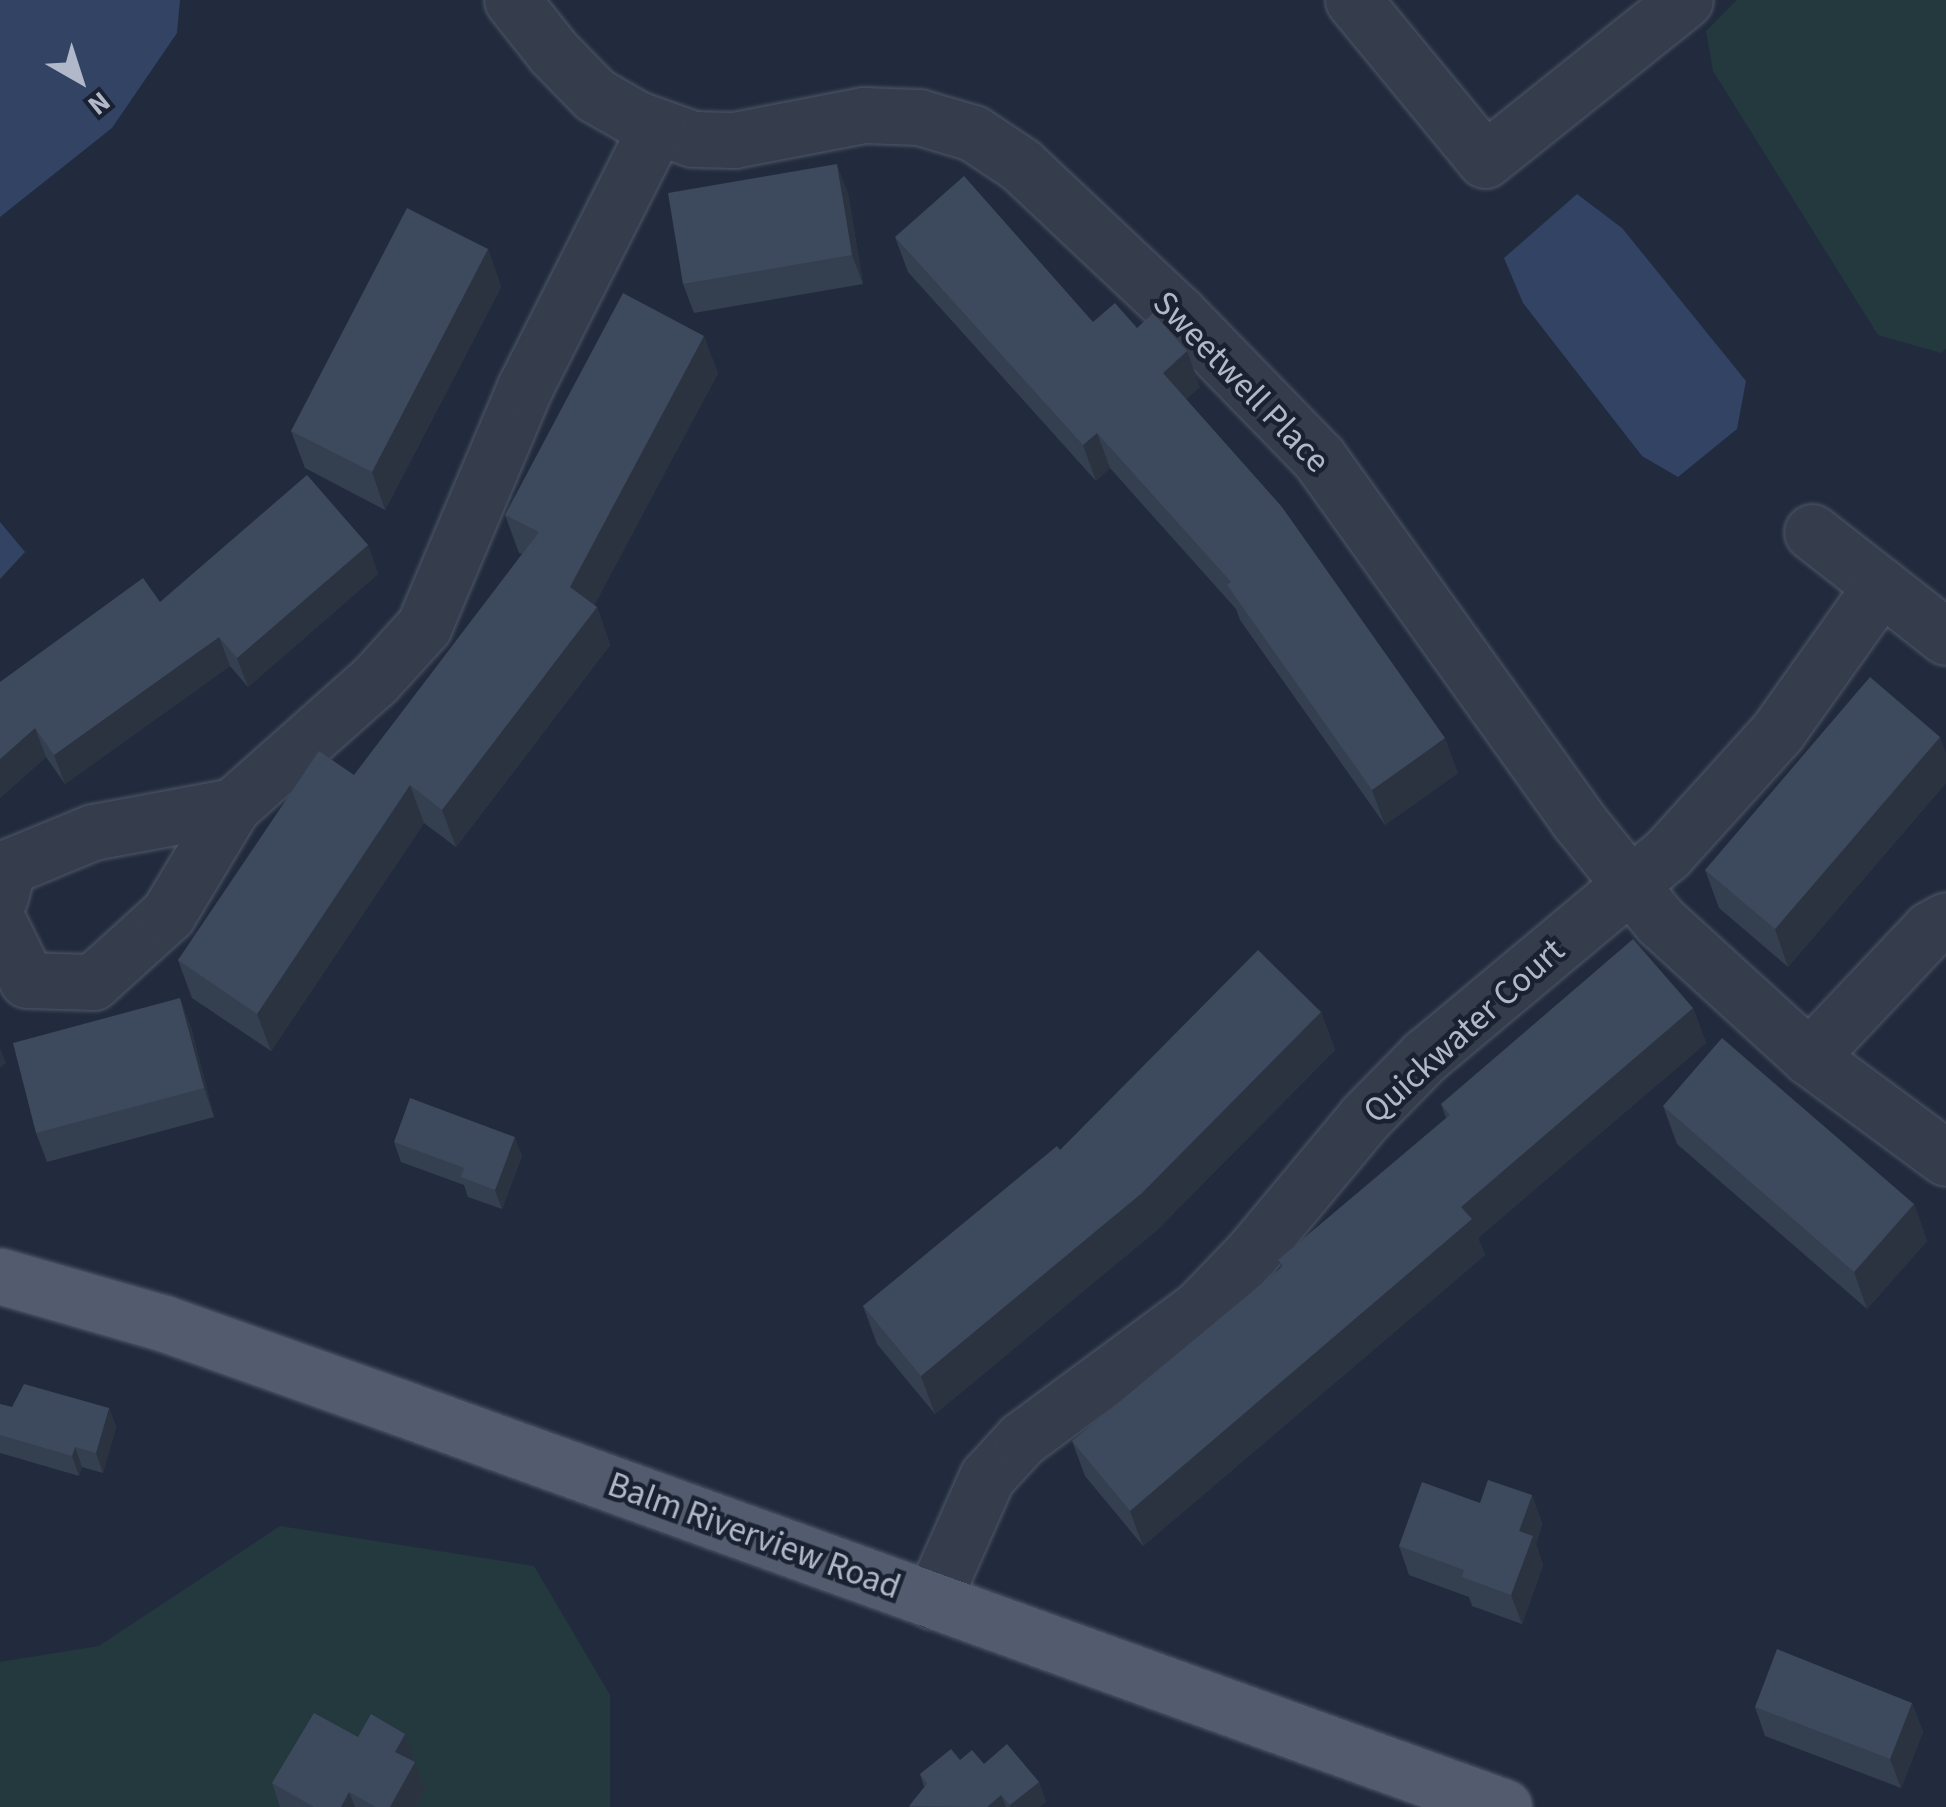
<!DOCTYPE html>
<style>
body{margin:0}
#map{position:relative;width:1946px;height:1807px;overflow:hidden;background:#212b3d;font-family:"Source Sans 3",sans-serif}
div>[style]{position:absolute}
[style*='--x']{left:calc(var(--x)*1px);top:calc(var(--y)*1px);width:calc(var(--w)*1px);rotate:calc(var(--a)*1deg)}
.green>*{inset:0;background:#23393e}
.water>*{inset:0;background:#324364}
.roads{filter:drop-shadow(0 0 2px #505868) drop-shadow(0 0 2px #505868)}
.minor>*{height:55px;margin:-27.5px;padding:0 27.5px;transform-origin:27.5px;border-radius:27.5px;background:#353d4d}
.major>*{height:55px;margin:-27.5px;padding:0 27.5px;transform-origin:27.5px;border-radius:27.5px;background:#535c6e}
.wall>*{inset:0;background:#343f50}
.shaded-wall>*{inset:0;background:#2b3341}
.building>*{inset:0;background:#3d495d}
span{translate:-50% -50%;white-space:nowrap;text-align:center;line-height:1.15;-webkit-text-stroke:9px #1a2232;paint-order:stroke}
.street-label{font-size:35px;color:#b1b8c9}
.north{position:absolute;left:30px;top:30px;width:100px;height:100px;-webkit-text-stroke:8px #1a2232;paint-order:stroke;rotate:141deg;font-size:28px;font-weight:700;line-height:40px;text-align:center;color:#b1b8c9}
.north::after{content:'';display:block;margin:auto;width:35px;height:45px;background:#b1b8c9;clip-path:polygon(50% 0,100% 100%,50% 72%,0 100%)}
</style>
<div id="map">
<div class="green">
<div style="clip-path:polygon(1737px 0,1946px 0,1946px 349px,1941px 353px,1878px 335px,1713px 71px,1706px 31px)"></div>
<div style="clip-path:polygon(280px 1526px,534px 1566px,610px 1695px,610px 1807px,0 1807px,0 1662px,99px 1646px)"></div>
</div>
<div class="water">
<div style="clip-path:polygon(0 0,180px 0,177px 33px,112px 128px,0 217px)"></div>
<div style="clip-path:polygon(1577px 194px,1622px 228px,1746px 381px,1737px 429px,1678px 477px,1642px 456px,1523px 303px,1504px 258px)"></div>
<div style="clip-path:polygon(0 522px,25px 552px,0 579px)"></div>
</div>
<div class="roads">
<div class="minor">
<div style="--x:512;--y:0;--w:66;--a:51.7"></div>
<div style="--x:553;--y:52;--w:60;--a:45.7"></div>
<div style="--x:595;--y:95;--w:48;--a:29.7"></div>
<div style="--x:637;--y:119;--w:59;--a:19.7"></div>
<div style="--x:693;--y:139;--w:41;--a:1.4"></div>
<div style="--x:734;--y:140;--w:132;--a:-10.9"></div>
<div style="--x:864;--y:115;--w:55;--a:2.1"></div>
<div style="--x:919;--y:117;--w:56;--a:16.5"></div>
<div style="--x:973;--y:133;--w:58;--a:33.7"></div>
<div style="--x:1021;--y:165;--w:216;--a:43.3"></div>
<div style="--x:1178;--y:313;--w:202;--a:45.8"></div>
<div style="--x:1319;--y:458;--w:444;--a:54.4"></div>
<div style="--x:1577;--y:819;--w:132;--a:50.9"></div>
<div style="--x:1660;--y:921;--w:202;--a:42.4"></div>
<div style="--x:1809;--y:1057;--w:170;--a:36.4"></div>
<div style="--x:1353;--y:0;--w:207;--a:50.5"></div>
<div style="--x:1485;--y:160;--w:256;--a:-38.7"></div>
<div style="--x:1812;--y:532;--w:170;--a:38.1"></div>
<div style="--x:0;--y:897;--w:31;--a:-75"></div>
<div style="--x:8;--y:867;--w:92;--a:-22.4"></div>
<div style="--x:93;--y:832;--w:142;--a:-10.5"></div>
<div style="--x:0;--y:925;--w:61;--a:63.9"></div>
<div style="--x:27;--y:980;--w:66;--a:1.7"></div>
<div style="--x:93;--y:982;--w:101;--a:-42.2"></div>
<div style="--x:168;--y:914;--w:126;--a:-59"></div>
<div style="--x:233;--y:806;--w:190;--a:-41.6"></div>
<div style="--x:375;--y:680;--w:73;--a:-47.8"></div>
<div style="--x:424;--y:626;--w:259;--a:-67.1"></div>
<div style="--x:525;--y:387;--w:292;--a:-63.2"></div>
<div style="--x:1809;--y:1057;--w:176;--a:-46.6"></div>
<div style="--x:1930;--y:929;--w:18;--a:-29"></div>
<div style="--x:932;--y:1601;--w:136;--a:-66.1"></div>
<div style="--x:987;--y:1477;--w:52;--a:-47.4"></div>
<div style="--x:1022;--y:1439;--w:219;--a:-36.5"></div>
<div style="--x:1198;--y:1309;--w:76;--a:-46.1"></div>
<div style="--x:1251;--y:1254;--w:178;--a:-50.2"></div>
<div style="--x:1365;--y:1117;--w:86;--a:-45.5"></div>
<div style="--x:1425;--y:1056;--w:315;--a:-39.9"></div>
<div style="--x:1667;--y:854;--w:166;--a:-47.9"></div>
<div style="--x:1778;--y:731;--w:178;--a:-54.6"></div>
</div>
<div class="major">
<div style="--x:0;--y:1276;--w:170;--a:16.1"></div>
<div style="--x:163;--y:1323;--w:251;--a:19.6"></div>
<div style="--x:399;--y:1407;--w:1175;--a:19.9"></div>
</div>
</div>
<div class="wall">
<div style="clip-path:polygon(848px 193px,863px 284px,694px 313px,683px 284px)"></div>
<div style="clip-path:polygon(895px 237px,1093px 322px,1137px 328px,1200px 387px,1186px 399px,1458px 773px,1385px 825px,1240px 620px,1236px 609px,1110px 468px,1096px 481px,908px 272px)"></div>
<div style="clip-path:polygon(488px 249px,501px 287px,385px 510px,305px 468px,291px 431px)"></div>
<div style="clip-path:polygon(718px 373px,594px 605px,597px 607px,610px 645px,456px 847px,424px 823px,271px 1051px,192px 998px,178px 960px,354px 775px,522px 554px,519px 553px,505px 515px)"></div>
<div style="clip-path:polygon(368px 545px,378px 574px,248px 687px,230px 666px,65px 784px,46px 757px,0 798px,0 682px)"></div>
<div style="clip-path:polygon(1940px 737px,1946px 754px,1946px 783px,1788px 967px,1719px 908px,1705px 870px)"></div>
<div style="clip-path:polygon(1693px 1008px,1706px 1043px,1478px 1238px,1485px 1255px,1143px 1546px,1085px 1476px,1072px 1441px,1281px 1268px,1278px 1260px,1446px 1118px,1441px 1104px)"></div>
<div style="clip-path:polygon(1321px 1012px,1335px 1050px,1156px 1231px,935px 1414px,877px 1344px,863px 1306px,1060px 1150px)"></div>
<div style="clip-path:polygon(191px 1027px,214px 1117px,47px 1162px,36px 1133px)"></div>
<div style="clip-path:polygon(1663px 1106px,1914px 1204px,1927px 1241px,1867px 1309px,1677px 1144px)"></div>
<div style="clip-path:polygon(394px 1142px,522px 1156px,502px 1209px,468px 1197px,464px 1185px,401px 1162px)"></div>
<div style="clip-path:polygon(0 1404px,12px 1407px,109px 1408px,116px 1427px,103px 1473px,82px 1467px,79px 1476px,0 1453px)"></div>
<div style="clip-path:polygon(1532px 1495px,1542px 1524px,1536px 1544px,1543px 1565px,1522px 1624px,1472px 1606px,1469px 1597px,1409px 1575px,1399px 1546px,1480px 1503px)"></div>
<div style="clip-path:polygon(1912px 1703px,1923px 1732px,1901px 1788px,1765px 1736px,1755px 1707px)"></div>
<div style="clip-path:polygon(405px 1734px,425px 1791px,416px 1807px,280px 1807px,272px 1783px,358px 1737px)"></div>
<div style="clip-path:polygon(960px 1760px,984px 1764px,1039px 1782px,1046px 1802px,1039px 1807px,909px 1807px,924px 1787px,920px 1774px)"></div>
</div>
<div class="shaded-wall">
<div style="clip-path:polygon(837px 164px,848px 193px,863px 284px,852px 255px)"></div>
<div style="clip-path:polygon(488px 249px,501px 287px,385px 510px,372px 472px)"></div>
<div style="clip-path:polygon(704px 336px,718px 373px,585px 623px,597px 607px,610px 645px,456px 847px,442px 810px)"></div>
<div style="clip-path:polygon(1187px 351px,1200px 387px,1176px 409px,1163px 373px)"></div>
<div style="clip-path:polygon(1097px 433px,1110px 468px,1096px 481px,1083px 445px)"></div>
<div style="clip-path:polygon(368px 545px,378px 574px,248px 687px,237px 658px)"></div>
<div style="clip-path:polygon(219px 637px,230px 666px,65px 784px,54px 755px)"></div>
<div style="clip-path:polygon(35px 728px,46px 757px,0 798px,0 759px)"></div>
<div style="clip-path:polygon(1940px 737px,1946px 754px,1946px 783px,1788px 967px,1775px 929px)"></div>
<div style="clip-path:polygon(1445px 738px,1458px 773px,1385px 825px,1372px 790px)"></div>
<div style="clip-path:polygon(410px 785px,424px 823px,271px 1051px,257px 1014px)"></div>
<div style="clip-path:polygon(180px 998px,191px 1027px,214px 1117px,204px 1088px)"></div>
<div style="clip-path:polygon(1693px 1008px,1706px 1043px,1478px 1238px,1485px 1255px,1143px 1546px,1130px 1511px,1461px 1207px)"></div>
<div style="clip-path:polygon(1321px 1012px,1335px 1050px,1156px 1231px,935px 1414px,921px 1376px)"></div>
<div style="clip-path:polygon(0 1048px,6px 1063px,0 1068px)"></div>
<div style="clip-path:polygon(515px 1137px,522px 1156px,502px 1209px,495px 1190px)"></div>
<div style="clip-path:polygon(1914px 1204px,1927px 1241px,1867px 1309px,1854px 1272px)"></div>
<div style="clip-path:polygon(109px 1408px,116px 1427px,103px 1473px,96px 1453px)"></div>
<div style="clip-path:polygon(75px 1447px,82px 1467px,79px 1476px,72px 1456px)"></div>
<div style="clip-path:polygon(1532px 1495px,1542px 1524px,1536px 1544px,1543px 1565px,1522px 1624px,1511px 1595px,1519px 1531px)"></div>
<div style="clip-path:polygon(1912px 1703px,1923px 1732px,1901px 1788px,1890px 1759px)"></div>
<div style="clip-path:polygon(405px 1734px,425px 1791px,416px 1807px,390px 1807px,395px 1752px)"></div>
<div style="clip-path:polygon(1039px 1782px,1046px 1802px,1039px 1807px,1010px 1807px,1010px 1805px)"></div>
<div style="clip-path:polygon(349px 1792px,355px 1807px,341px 1807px)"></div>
<div style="clip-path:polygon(1001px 1795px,1006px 1807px,987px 1807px)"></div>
</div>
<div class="building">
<div style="clip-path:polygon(837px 164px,852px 255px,683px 284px,668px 193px)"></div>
<div style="clip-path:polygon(964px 176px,1093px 322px,1115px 303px,1137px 328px,1153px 313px,1187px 351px,1163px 373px,1282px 507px,1445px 738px,1372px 790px,1227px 585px,1231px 582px,1097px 433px,1083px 445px,895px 237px)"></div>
<div style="clip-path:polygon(407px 208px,488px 249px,372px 472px,291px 431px)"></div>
<div style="clip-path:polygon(623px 293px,704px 336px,570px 587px,597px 607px,442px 810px,410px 785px,257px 1014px,178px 960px,319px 751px,354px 775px,539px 532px,505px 515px)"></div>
<div style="clip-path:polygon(307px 475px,368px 545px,237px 658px,219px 637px,54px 755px,35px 728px,0 759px,0 682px,143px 578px,160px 602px)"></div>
<div style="clip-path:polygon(1870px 677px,1940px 737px,1775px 929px,1705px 870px)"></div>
<div style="clip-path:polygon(1633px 939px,1693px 1008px,1461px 1207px,1472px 1219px,1130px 1511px,1072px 1441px,1283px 1266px,1278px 1260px,1450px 1115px,1441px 1104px)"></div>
<div style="clip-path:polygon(1258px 950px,1321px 1012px,1142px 1193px,921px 1376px,863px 1306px,1057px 1146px,1060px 1150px)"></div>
<div style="clip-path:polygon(180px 998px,204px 1088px,36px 1133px,13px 1043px)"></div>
<div style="clip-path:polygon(1722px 1038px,1914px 1204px,1854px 1272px,1663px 1106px)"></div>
<div style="clip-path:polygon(410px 1098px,515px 1137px,495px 1190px,461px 1177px,464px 1168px,394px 1142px)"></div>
<div style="clip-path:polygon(24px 1384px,109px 1408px,96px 1453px,75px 1447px,72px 1456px,0 1435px,0 1404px,12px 1407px)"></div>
<div style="clip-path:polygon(1488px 1480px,1532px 1495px,1519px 1531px,1533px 1536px,1511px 1595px,1462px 1577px,1464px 1570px,1399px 1546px,1422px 1482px,1480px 1503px)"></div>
<div style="clip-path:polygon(1777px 1649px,1912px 1703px,1890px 1759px,1755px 1707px)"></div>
<div style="clip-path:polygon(314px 1713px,358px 1737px,371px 1714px,405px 1734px,395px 1752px,415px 1762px,390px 1807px,376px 1807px,349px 1792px,341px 1807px,314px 1807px,272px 1783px)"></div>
<div style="clip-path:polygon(1007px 1744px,1039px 1782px,1010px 1805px,1001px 1795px,987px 1807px,909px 1806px,927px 1784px,920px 1774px,951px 1749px,960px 1760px,972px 1750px,984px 1764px)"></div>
</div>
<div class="street-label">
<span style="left:1241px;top:382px;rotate:46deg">Sweetwell Place</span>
<span style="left:1464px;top:1031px;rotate:-42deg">Quickwater Court</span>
<span style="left:754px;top:1536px;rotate:20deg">Balm Riverview Road</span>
</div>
<div class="north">N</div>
</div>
